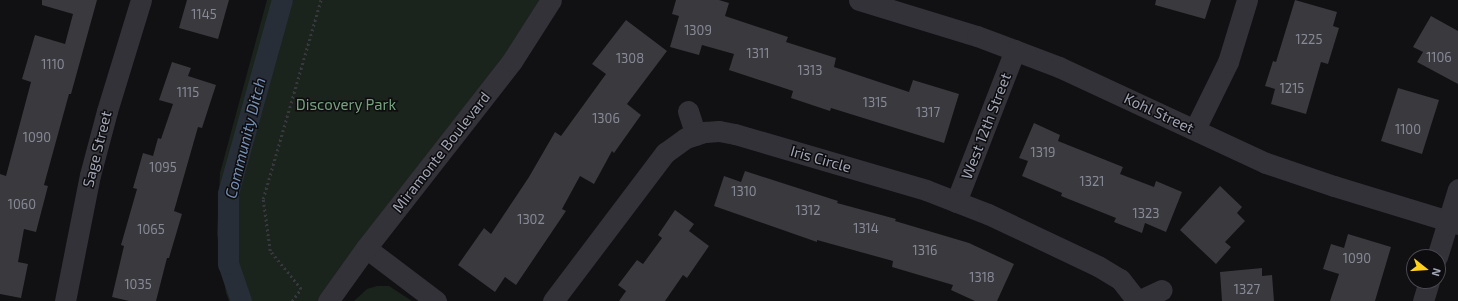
<!DOCTYPE html>
<style>
body{margin:0}
#map{position:relative;width:1458px;height:301px;overflow:hidden;background:#111113;font-family:"Exo 2",sans-serif}
div>[style]{position:absolute}
[style*='--x']{left:calc(var(--x)*1px);top:calc(var(--y)*1px);width:calc(var(--w)*1px);rotate:calc(var(--a)*1deg)}
.green>*{inset:0;background:#1b231d}
.canal>*{height:21px;margin:-10.5px;padding:0 10.5px;transform-origin:10.5px;border-radius:10.5px;background:#272e38}
.building>*{inset:0;background:#39393e}
.path>*{height:2.5px;margin-top:-1.25px;transform-origin:0;background:repeating-linear-gradient(90deg,#38393f 0 2px,transparent 0 5px)}
.minor>*{height:21px;margin:-10.5px;padding:0 10.5px;transform-origin:10.5px;border-radius:10.5px;background:#323238}
span{translate:-50% -50%;white-space:nowrap;text-align:center;line-height:1.15;-webkit-text-stroke:3px #0d0c0e;paint-order:stroke}
.number-label{font-size:13px;color:#878a97}
.number-label span{-webkit-text-stroke-width:0}
.park-label{font-size:15px;color:#76a27f}
.street-label{font-size:15px;color:#a1a5b5}
.water-label{font-size:16px;color:#758eb4;font-style:italic}
.north{position:absolute;left:1406px;top:249px;width:40px;height:40px;box-sizing:border-box;background:#0d0c0e;border:1px solid #484951;border-radius:50%;rotate:107deg;font-size:11px;font-weight:700;line-height:16px;text-align:center;color:#a1a5b5}
.north::after{content:'';display:block;margin:auto;width:14px;height:18px;background:#ffd11d;clip-path:polygon(50% 0,100% 100%,50% 72%,0 100%)}
</style>
<div id="map">
<div class="green">
<div style="clip-path:polygon(267px 0,551px 0,328px 301px,229px 301px,226px 293px,217px 234px,220px 173px)"></div>
<div style="clip-path:polygon(377px 286px,389px 286px,412px 301px,354px 301px,367px 289px)"></div>
</div>
<div class="canal">
<div style="--x:241;--y:301;--w:39;--a:-109"></div>
<div style="--x:228;--y:264;--w:71;--a:-90"></div>
<div style="--x:228;--y:193;--w:200;--a:-74.4"></div>
</div>
<div class="building">
<div style="clip-path:polygon(42px 0,97px 0,71px 94px,69px 94px,44px 185px,48px 186px,36px 232px,24px 229px,18px 262px,28px 264px,21px 298px,0 294px,0 174px,6px 176px,31px 82px,22px 79px,35px 35px,65px 44px,73px 14px,42px 5px)"></div>
<div style="clip-path:polygon(187px 0,229px 0,218px 39px,179px 28px)"></div>
<div style="clip-path:polygon(676px 0,719px 0,729px 3px,725px 16px,788px 37px,786px 42px,836px 58px,834px 67px,909px 92px,913px 80px,959px 94px,944px 143px,831px 108px,830px 111px,791px 98px,793px 91px,729px 70px,734px 54px,702px 45px,699px 55px,670px 47px,679px 16px,672px 14px)"></div>
<div style="clip-path:polygon(1156px 0,1211px 0,1205px 19px,1155px 5px)"></div>
<div style="clip-path:polygon(1295px 0,1337px 12px,1333px 26px,1339px 28px,1328px 64px,1321px 62px,1306px 114px,1271px 104px,1275px 89px,1265px 86px,1273px 61px,1276px 62px)"></div>
<div style="clip-path:polygon(1431px 16px,1458px 31px,1458px 84px,1417px 62px,1423px 52px,1413px 47px)"></div>
<div style="clip-path:polygon(626px 20px,667px 51px,627px 104px,641px 115px,614px 153px,612px 151px,594px 184px,580px 176px,562px 209px,566px 211px,516px 285px,505px 277px,495px 292px,458px 265px,484px 228px,491px 234px,529px 177px,555px 132px,561px 136px,606px 74px,592px 64px)"></div>
<div style="clip-path:polygon(172px 62px,191px 68px,188px 76px,216px 85px,202px 128px,198px 127px,174px 211px,182px 214px,169px 258px,167px 258px,156px 301px,129px 301px,112px 297px,124px 246px,121px 245px,137px 189px,133px 188px,143px 153px,153px 156px,158px 138px,161px 139px,173px 104px,159px 100px)"></div>
<div style="clip-path:polygon(1398px 88px,1439px 100px,1422px 154px,1381px 141px)"></div>
<div style="clip-path:polygon(1034px 123px,1060px 135px,1058px 141px,1123px 167px,1120px 174px,1154px 187px,1156px 181px,1182px 192px,1166px 232px,1145px 223px,1142px 233px,1114px 222px,1116px 218px,1061px 196px,1062px 193px,1022px 176px,1028px 161px,1019px 158px)"></div>
<div style="clip-path:polygon(745px 171px,838px 201px,837px 203px,896px 219px,895px 221px,969px 243px,1014px 264px,997px 301px,975px 301px,951px 290px,953px 285px,892px 267px,893px 261px,817px 240px,817px 242px,714px 206px,724px 176px,741px 182px)"></div>
<div style="clip-path:polygon(1220px 186px,1242px 207px,1237px 213px,1245px 221px,1225px 242px,1231px 247px,1216px 264px,1180px 230px)"></div>
<div style="clip-path:polygon(675px 210px,694px 224px,689px 231px,709px 246px,687px 278px,683px 275px,665px 301px,619px 301px,626px 291px,618px 285px,637px 260px,643px 264px,662px 238px,658px 235px)"></div>
<div style="clip-path:polygon(1348px 234px,1391px 247px,1375px 301px,1330px 301px,1339px 274px,1323px 269px,1331px 244px,1344px 248px)"></div>
<div style="clip-path:polygon(1262px 268px,1262px 276px,1272px 275px,1274px 301px,1222px 301px,1220px 272px)"></div>
</div>
<div class="path">
<div style="--x:292;--y:301;--w:15;--a:-53"></div>
<div style="--x:301;--y:289;--w:49;--a:-129.2"></div>
<div style="--x:270;--y:251;--w:52;--a:-97.7"></div>
<div style="--x:263;--y:199;--w:207;--a:-73.8"></div>
</div>
<div class="minor">
<div style="--x:859;--y:0;--w:123;--a:17"></div>
<div style="--x:977;--y:36;--w:88;--a:20.7"></div>
<div style="--x:1059;--y:67;--w:228;--a:24.9"></div>
<div style="--x:1266;--y:163;--w:72;--a:18.7"></div>
<div style="--x:1334;--y:186;--w:130;--a:17"></div>
<div style="--x:688;--y:111;--w:25;--a:72"></div>
<div style="--x:1195;--y:129;--w:75;--a:-63.8"></div>
<div style="--x:1228;--y:62;--w:65;--a:-73"></div>
<div style="--x:956;--y:202;--w:163;--a:-68.8"></div>
<div style="--x:366;--y:248;--w:88;--a:37.1"></div>
<div style="--x:1437;--y:257;--w:71;--a:-72.8"></div>
<div style="--x:65;--y:301;--w:128;--a:-78.8"></div>
<div style="--x:90;--y:175;--w:66;--a:-75.1"></div>
<div style="--x:107;--y:111;--w:116;--a:-73"></div>
<div style="--x:328;--y:301;--w:65;--a:-54.4"></div>
<div style="--x:366;--y:248;--w:237;--a:-52"></div>
<div style="--x:512;--y:61;--w:72;--a:-57.4"></div>
<div style="--x:553;--y:301;--w:186;--a:-52.9"></div>
<div style="--x:665;--y:153;--w:26;--a:-36"></div>
<div style="--x:686;--y:138;--w:20;--a:-18"></div>
<div style="--x:705;--y:132;--w:14;--a:-4"></div>
<div style="--x:719;--y:131;--w:16;--a:11"></div>
<div style="--x:735;--y:134;--w:199;--a:16.3"></div>
<div style="--x:926;--y:190;--w:66;--a:21.2"></div>
<div style="--x:988;--y:214;--w:122;--a:25.3"></div>
<div style="--x:1098;--y:266;--w:26;--a:31"></div>
<div style="--x:1120;--y:279;--w:28;--a:52"></div>
<div style="--x:1138;--y:301;--w:26;--a:-25"></div>
<div style="--x:1423;--y:301;--w:21;--a:-73"></div>
</div>
<div class="number-label">
<span style="left:204px;top:14px">1145</span>
<span style="left:698px;top:30px">1309</span>
<span style="left:1309px;top:39px">1225</span>
<span style="left:758px;top:53px">1311</span>
<span style="left:1439px;top:57px">1106</span>
<span style="left:630px;top:58px">1308</span>
<span style="left:53px;top:64px">1110</span>
<span style="left:810px;top:70px">1313</span>
<span style="left:1292px;top:88px">1215</span>
<span style="left:188px;top:92px">1115</span>
<span style="left:875px;top:102px">1315</span>
<span style="left:928px;top:112px">1317</span>
<span style="left:606px;top:118px">1306</span>
<span style="left:1408px;top:129px">1100</span>
<span style="left:37px;top:137px">1090</span>
<span style="left:1043px;top:152px">1319</span>
<span style="left:163px;top:167px">1095</span>
<span style="left:1092px;top:181px">1321</span>
<span style="left:744px;top:191px">1310</span>
<span style="left:22px;top:204px">1060</span>
<span style="left:808px;top:210px">1312</span>
<span style="left:1146px;top:213px">1323</span>
<span style="left:531px;top:219px">1302</span>
<span style="left:866px;top:228px">1314</span>
<span style="left:151px;top:229px">1065</span>
<span style="left:925px;top:250px">1316</span>
<span style="left:1357px;top:258px">1090</span>
<span style="left:982px;top:277px">1318</span>
<span style="left:138px;top:284px">1035</span>
<span style="left:1247px;top:289px">1327</span>
</div>
<div class="park-label">
<span style="left:346px;top:105px">Discovery Park</span>
</div>
<div class="street-label">
<span style="left:1159px;top:113px;rotate:25deg">Kohl Street</span>
<span style="left:986px;top:126px;rotate:-69deg">West 12th Street</span>
<span style="left:97px;top:149px;rotate:-76deg">Sage Street</span>
<span style="left:441px;top:152px;rotate:-52deg">Miramonte Boulevard</span>
<span style="left:821px;top:159px;rotate:16deg">Iris Circle</span>
</div>
<div class="water-label">
<span style="left:245px;top:138px;rotate:-76deg">Community Ditch</span>
</div>
<div class="north">N</div>
</div>
